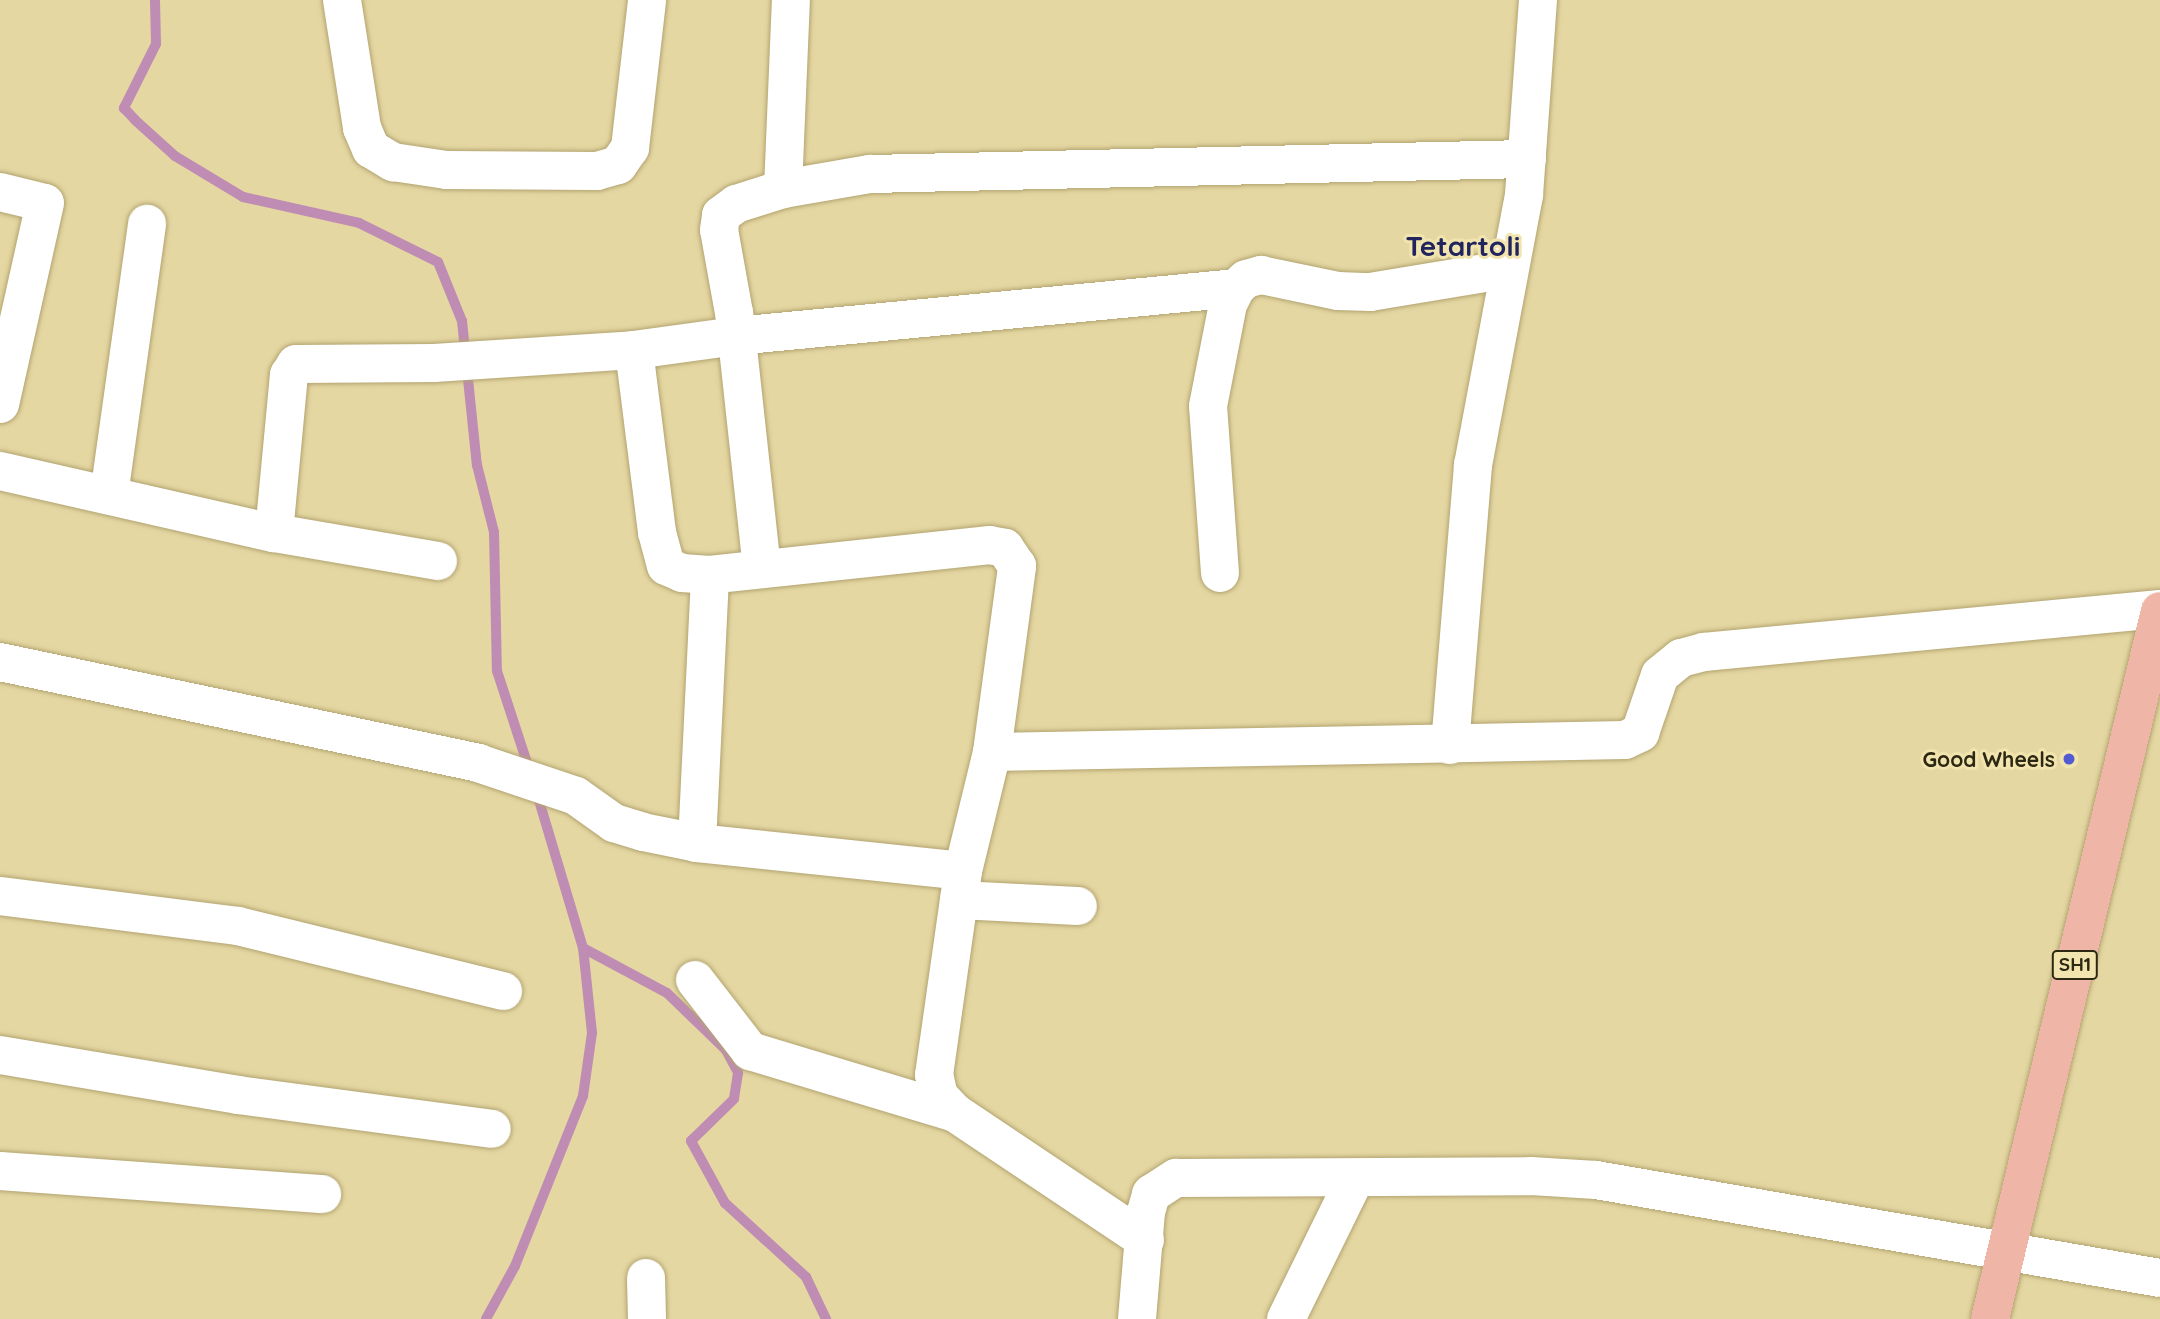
<!DOCTYPE html>
<style>
body{margin:0}
#map{position:relative;width:2160px;height:1319px;overflow:hidden;background:#e5d7a2;font-family:Quicksand,sans-serif}
div>[style]{position:absolute}
[style*='--x']{left:calc(var(--x)*1px);top:calc(var(--y)*1px);width:calc(var(--w)*1px);rotate:calc(var(--a)*1deg)}
.stream>*{height:10px;margin:-5px;padding:0 5px;transform-origin:5px;border-radius:5px;background:#bf8cb3}
.roads{filter:drop-shadow(0 0 2px #b2a471) drop-shadow(0 0 2px #b2a471)}
.street>*{height:38px;margin:-19px;padding:0 19px;transform-origin:19px;border-radius:19px;background:#fff}
.primary>*{height:38px;margin:-19px;padding:0 19px;transform-origin:19px;border-radius:19px;background:#efb6a8}
.dots>*{width:19px;height:19px;translate:-50% -50%;box-sizing:border-box;border:4px solid #f2e4ae;border-radius:50%}
span{translate:-50% -50%;white-space:nowrap;text-align:center;line-height:1.15;-webkit-text-stroke:6px #f2e4ae;paint-order:stroke}
.shield-label span{padding:2px 5px;background:#f2e4ae;border:2px solid;border-radius:5px;-webkit-text-stroke-width:0}
.shield-label{font-size:19px;color:#2d2813;font-weight:700}
.poi-label{font-size:21px;color:#2d2813;font-weight:700}
.right{translate:-100% -50%;text-align:right}
.district-label{font-size:28px;color:#21255e;font-weight:700}
</style>
<div id="map">
<div class="stream">
<div style="--x:155;--y:0;--w:44;--a:88.7"></div>
<div style="--x:156;--y:44;--w:72;--a:116.6"></div>
<div style="--x:124;--y:108;--w:16;--a:47"></div>
<div style="--x:135;--y:120;--w:54;--a:42"></div>
<div style="--x:175;--y:156;--w:79;--a:31.1"></div>
<div style="--x:243;--y:197;--w:119;--a:12.6"></div>
<div style="--x:359;--y:223;--w:88;--a:26.3"></div>
<div style="--x:438;--y:262;--w:64;--a:67.9"></div>
<div style="--x:462;--y:321;--w:145;--a:84.1"></div>
<div style="--x:477;--y:465;--w:69;--a:75.8"></div>
<div style="--x:494;--y:532;--w:139;--a:88.8"></div>
<div style="--x:497;--y:671;--w:106;--a:71.9"></div>
<div style="--x:583;--y:948;--w:95;--a:28.2"></div>
<div style="--x:667;--y:993;--w:82;--a:44"></div>
<div style="--x:726;--y:1050;--w:26;--a:62"></div>
<div style="--x:738;--y:1073;--w:26;--a:99"></div>
<div style="--x:734;--y:1099;--w:60;--a:135.7"></div>
<div style="--x:691;--y:1141;--w:71;--a:61.3"></div>
<div style="--x:725;--y:1203;--w:110;--a:42.4"></div>
<div style="--x:806;--y:1277;--w:47;--a:64.5"></div>
<div style="--x:486;--y:1319;--w:60;--a:-61.3"></div>
<div style="--x:515;--y:1266;--w:183;--a:-68.2"></div>
<div style="--x:583;--y:1096;--w:64;--a:-81.9"></div>
<div style="--x:592;--y:1033;--w:85;--a:-96"></div>
<div style="--x:583;--y:948;--w:165;--a:-106.6"></div>
</div>
<div class="roads">
<div class="street">
<div style="--x:342;--y:0;--w:130;--a:81.1"></div>
<div style="--x:362;--y:128;--w:23;--a:67"></div>
<div style="--x:371;--y:149;--w:26;--a:31"></div>
<div style="--x:393;--y:162;--w:54;--a:8.6"></div>
<div style="--x:446;--y:170;--w:151;--a:0.4"></div>
<div style="--x:597;--y:171;--w:22;--a:-16"></div>
<div style="--x:618;--y:165;--w:21;--a:-55"></div>
<div style="--x:630;--y:148;--w:149;--a:-83.4"></div>
<div style="--x:783;--y:189;--w:189;--a:-87.6"></div>
<div style="--x:0;--y:192;--w:46;--a:13.7"></div>
<div style="--x:45;--y:203;--w:206;--a:102.6"></div>
<div style="--x:0;--y:471;--w:281;--a:12.8"></div>
<div style="--x:109;--y:495;--w:274;--a:-82"></div>
<div style="--x:438;--y:561;--w:166;--a:-170.3"></div>
<div style="--x:274;--y:533;--w:159;--a:-84.6"></div>
<div style="--x:289;--y:375;--w:13;--a:-58"></div>
<div style="--x:296;--y:364;--w:138;--a:-0.4"></div>
<div style="--x:434;--y:363;--w:200;--a:-3.7"></div>
<div style="--x:762;--y:569;--w:258;--a:-96.2"></div>
<div style="--x:734;--y:313;--w:84;--a:-100.2"></div>
<div style="--x:719;--y:230;--w:15;--a:-82"></div>
<div style="--x:721;--y:215;--w:19;--a:-36"></div>
<div style="--x:736;--y:204;--w:49;--a:-17.7"></div>
<div style="--x:783;--y:189;--w:88;--a:-9.8"></div>
<div style="--x:870;--y:174;--w:657;--a:-1.31"></div>
<div style="--x:1220;--y:573;--w:167;--a:-94.1"></div>
<div style="--x:1208;--y:406;--w:104;--a:-78.9"></div>
<div style="--x:1228;--y:304;--w:18;--a:-63"></div>
<div style="--x:1236;--y:288;--w:13;--a:-42"></div>
<div style="--x:1246;--y:279;--w:16;--a:-15"></div>
<div style="--x:1261;--y:275;--w:79;--a:11.7"></div>
<div style="--x:1338;--y:291;--w:32;--a:2"></div>
<div style="--x:1370;--y:292;--w:141;--a:-9.4"></div>
<div style="--x:0;--y:662;--w:489;--a:11.9"></div>
<div style="--x:478;--y:763;--w:103;--a:18.6"></div>
<div style="--x:576;--y:796;--w:47;--a:35.4"></div>
<div style="--x:614;--y:823;--w:30;--a:17"></div>
<div style="--x:643;--y:832;--w:55;--a:11.5"></div>
<div style="--x:697;--y:843;--w:267;--a:6"></div>
<div style="--x:1450;--y:745;--w:281;--a:-85.3"></div>
<div style="--x:1473;--y:465;--w:275;--a:-79.3"></div>
<div style="--x:1524;--y:195;--w:196;--a:-85.9"></div>
<div style="--x:992;--y:752;--w:188;--a:-82.3"></div>
<div style="--x:1017;--y:566;--w:22;--a:-124"></div>
<div style="--x:1005;--y:548;--w:15;--a:-169"></div>
<div style="--x:990;--y:545;--w:282;--a:173.9"></div>
<div style="--x:710;--y:575;--w:28;--a:-176"></div>
<div style="--x:682;--y:573;--w:17;--a:-156"></div>
<div style="--x:666;--y:566;--w:35;--a:-105"></div>
<div style="--x:657;--y:532;--w:183;--a:-97.2"></div>
<div style="--x:634;--y:350;--w:103;--a:-7.8"></div>
<div style="--x:736;--y:336;--w:502;--a:-5.48"></div>
<div style="--x:697;--y:843;--w:268;--a:-87.2"></div>
<div style="--x:0;--y:896;--w:240;--a:7.2"></div>
<div style="--x:238;--y:926;--w:273;--a:13.8"></div>
<div style="--x:959;--y:900;--w:119;--a:2.9"></div>
<div style="--x:695;--y:980;--w:90;--a:52.2"></div>
<div style="--x:750;--y:1051;--w:214;--a:16.8"></div>
<div style="--x:0;--y:1055;--w:241;--a:9.5"></div>
<div style="--x:238;--y:1095;--w:256;--a:7.6"></div>
<div style="--x:0;--y:1171;--w:323;--a:4.1"></div>
<div style="--x:1145;--y:1240;--w:229;--a:-146.2"></div>
<div style="--x:955;--y:1113;--w:23;--a:-133"></div>
<div style="--x:939;--y:1096;--w:22;--a:-103"></div>
<div style="--x:934;--y:1075;--w:206;--a:-81.9"></div>
<div style="--x:963;--y:871;--w:122;--a:-76.3"></div>
<div style="--x:992;--y:752;--w:633;--a:-1.09"></div>
<div style="--x:1625;--y:740;--w:17;--a:-25"></div>
<div style="--x:1640;--y:733;--w:61;--a:-71"></div>
<div style="--x:1660;--y:675;--w:27;--a:-39"></div>
<div style="--x:1681;--y:658;--w:24;--a:-15"></div>
<div style="--x:1704;--y:652;--w:458;--a:-5.4"></div>
<div style="--x:646;--y:1278;--w:41;--a:88.6"></div>
<div style="--x:1137;--y:1319;--w:107;--a:-85.2"></div>
<div style="--x:1146;--y:1212;--w:19;--a:-74"></div>
<div style="--x:1151;--y:1194;--w:30;--a:-33"></div>
<div style="--x:1176;--y:1178;--w:355;--a:-0.3"></div>
<div style="--x:1531;--y:1176;--w:65;--a:3.5"></div>
<div style="--x:1596;--y:1180;--w:572;--a:9.86"></div>
<div style="--x:1286;--y:1319;--w:156;--a:-63.8"></div>
</div>
<div class="primary">
<div style="--x:1990;--y:1319;--w:728;--a:-76.5"></div>
</div>
</div>
<div class="dots">
<div style="left:2069px;top:759px;background:#525bd2"></div>
</div>
<div class="shield-label">
<span style="left:2075px;top:965px">SH1</span>
</div>
<div class="poi-label">
<span class="right" style="left:2055px;top:759px">Good Wheels</span>
</div>
<div class="district-label">
<span style="left:1463px;top:246px">Tetartoli</span>
</div>
</div>
